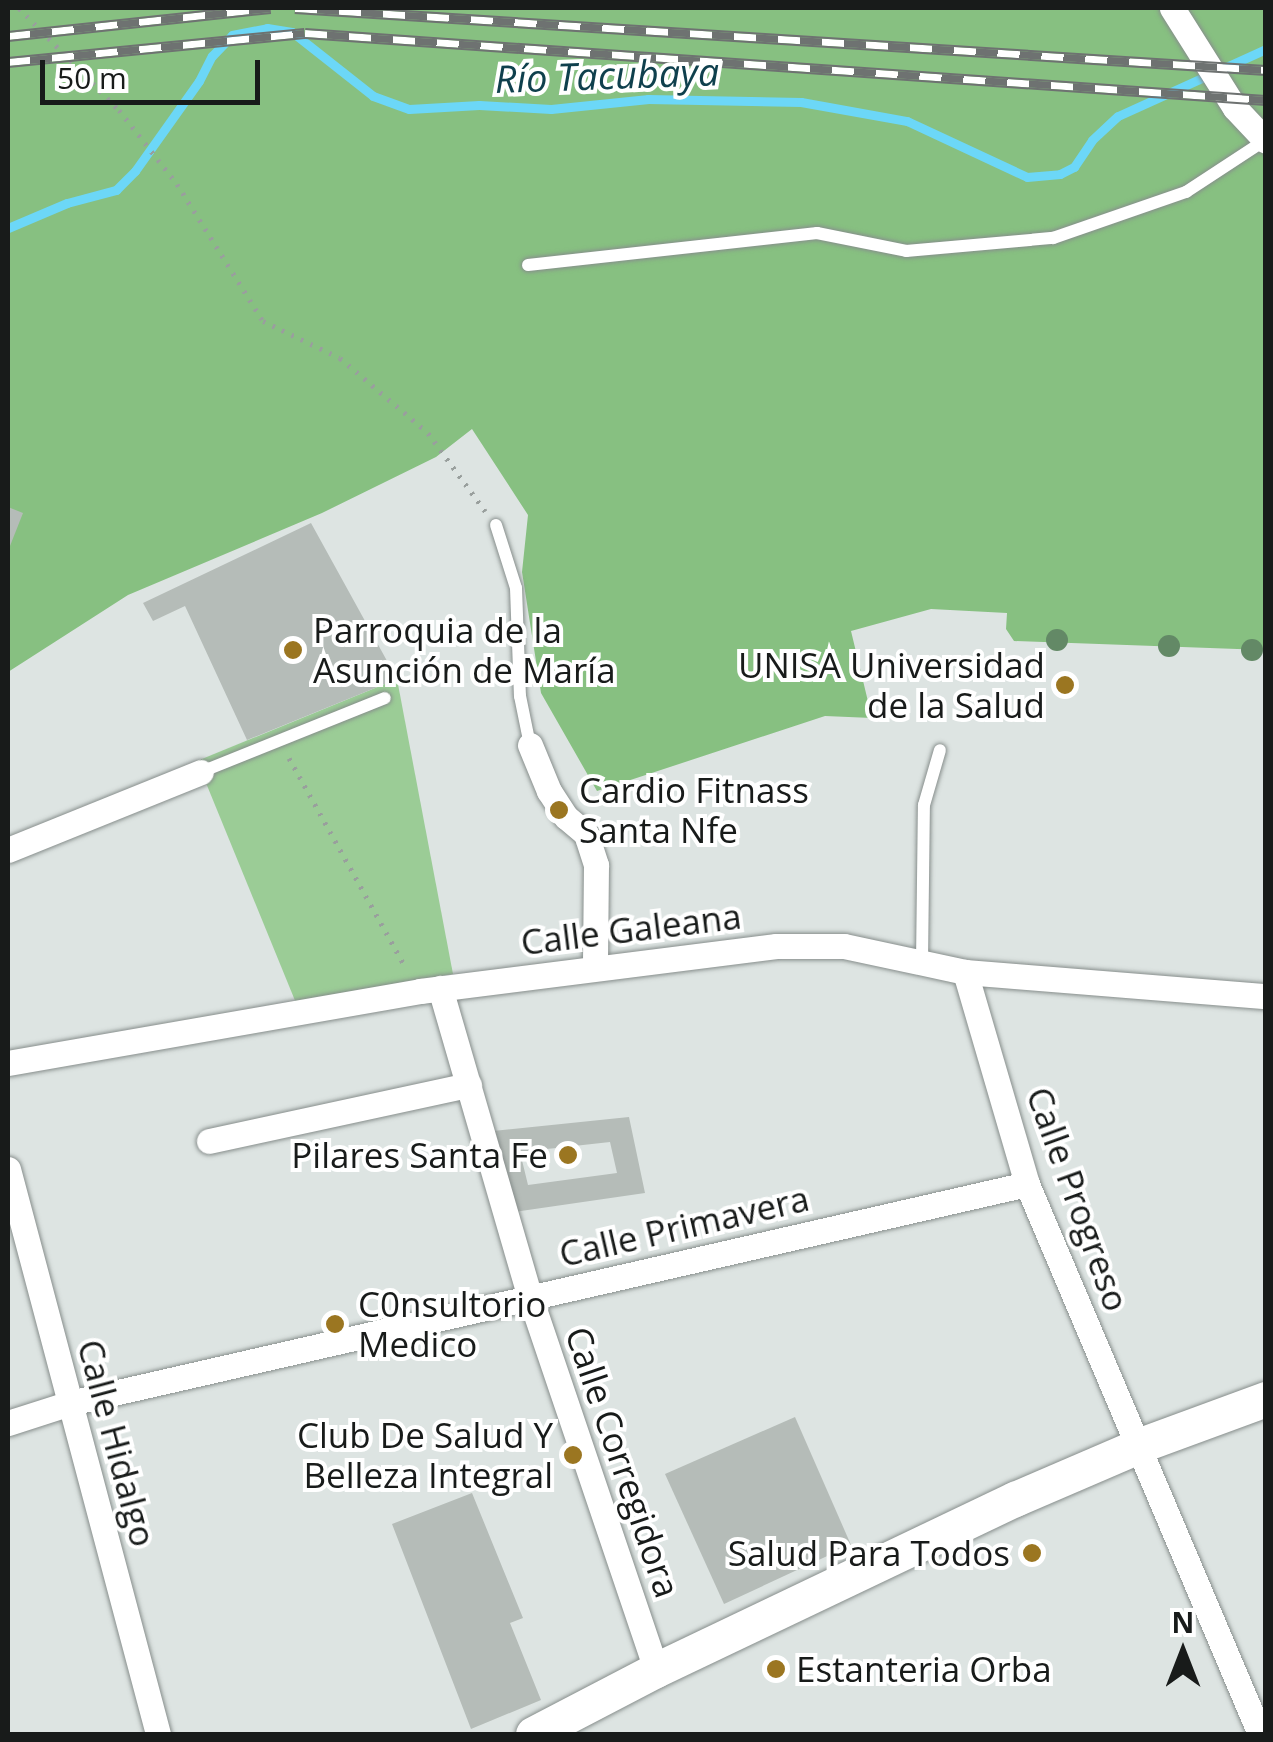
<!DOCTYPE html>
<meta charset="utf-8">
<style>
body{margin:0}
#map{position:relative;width:1273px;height:1742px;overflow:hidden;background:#dde4e2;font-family:"Open Sans",sans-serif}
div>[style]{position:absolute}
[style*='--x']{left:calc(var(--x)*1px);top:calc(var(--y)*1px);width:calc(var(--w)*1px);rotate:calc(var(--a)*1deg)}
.green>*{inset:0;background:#9bcc96}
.forest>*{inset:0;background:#87c081}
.stream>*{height:9px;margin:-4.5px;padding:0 4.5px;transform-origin:4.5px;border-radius:4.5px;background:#6cd7f7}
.building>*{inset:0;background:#b5bcb8}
.path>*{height:5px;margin-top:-2.5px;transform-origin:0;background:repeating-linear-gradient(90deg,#999f9d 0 2.5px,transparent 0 10.5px)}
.roads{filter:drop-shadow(0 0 2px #878e8c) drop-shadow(0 0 2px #878e8c)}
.service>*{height:12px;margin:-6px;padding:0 6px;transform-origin:6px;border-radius:6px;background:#fff}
.minor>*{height:25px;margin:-12.5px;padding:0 12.5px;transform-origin:12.5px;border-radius:12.5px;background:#fff}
.secondary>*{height:35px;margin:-17.5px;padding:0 17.5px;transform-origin:17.5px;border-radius:17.5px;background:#fff}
.rail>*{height:11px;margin-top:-5.5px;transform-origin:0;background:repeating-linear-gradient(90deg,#fff 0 22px,#6e7271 0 44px);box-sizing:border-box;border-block:2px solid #6e7271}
.trees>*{width:22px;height:22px;margin:-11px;border-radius:50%;background:#638966}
.dots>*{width:28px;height:28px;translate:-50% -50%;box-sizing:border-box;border:5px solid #fff;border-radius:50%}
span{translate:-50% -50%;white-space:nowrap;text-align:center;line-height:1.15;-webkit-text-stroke:8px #fff;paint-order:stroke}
.poi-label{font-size:35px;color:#181b1a}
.left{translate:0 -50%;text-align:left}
.right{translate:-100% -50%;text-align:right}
.street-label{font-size:35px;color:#181b1a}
.water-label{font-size:38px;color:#0f404d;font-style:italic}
.frame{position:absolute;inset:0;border:10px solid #181b1a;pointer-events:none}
.north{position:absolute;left:1133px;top:1602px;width:100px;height:100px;-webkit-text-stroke:8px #fff;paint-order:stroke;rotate:0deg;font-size:28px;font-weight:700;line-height:40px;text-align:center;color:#181b1a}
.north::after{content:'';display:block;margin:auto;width:35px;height:45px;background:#181b1a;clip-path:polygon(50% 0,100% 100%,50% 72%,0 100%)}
.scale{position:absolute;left:40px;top:60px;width:220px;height:45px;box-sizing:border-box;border:5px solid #181b1a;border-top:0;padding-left:12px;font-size:30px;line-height:35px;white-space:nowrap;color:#181b1a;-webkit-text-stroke:8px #fff;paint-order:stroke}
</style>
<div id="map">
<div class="green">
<div style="clip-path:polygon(397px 679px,453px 974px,296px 1003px,197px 761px)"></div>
</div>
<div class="forest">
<div style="clip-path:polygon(8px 8px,1265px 8px,1265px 650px,1014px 641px,1006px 629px,1007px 613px,931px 609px,851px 631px,872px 718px,825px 716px,597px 791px,541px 693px,522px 572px,528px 515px,472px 429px,436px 457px,322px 513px,128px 595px,8px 672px)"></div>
</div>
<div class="stream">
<div style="--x:8;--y:228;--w:64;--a:-23"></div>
<div style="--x:67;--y:203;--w:51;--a:-14.9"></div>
<div style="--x:116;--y:190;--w:27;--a:-45"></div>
<div style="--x:135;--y:171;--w:110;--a:-54.6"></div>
<div style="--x:199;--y:81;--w:28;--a:-63"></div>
<div style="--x:212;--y:56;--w:29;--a:-46"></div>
<div style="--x:232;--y:35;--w:36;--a:-11"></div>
<div style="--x:267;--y:28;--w:25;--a:9"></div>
<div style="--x:292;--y:32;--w:103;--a:38.3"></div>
<div style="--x:373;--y:96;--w:38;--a:20"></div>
<div style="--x:409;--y:109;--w:70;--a:-3.3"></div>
<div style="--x:479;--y:105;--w:72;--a:3.2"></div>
<div style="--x:551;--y:109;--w:98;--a:-5.9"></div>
<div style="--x:648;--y:99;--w:153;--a:1.1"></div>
<div style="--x:801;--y:102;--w:108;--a:10.2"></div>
<div style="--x:907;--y:121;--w:132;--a:25"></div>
<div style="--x:1027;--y:177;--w:33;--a:-5"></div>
<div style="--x:1060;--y:174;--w:16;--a:-27"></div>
<div style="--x:1074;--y:167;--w:32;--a:-56"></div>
<div style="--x:1092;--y:140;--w:35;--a:-43"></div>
<div style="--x:1118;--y:116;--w:162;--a:-24.4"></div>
</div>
<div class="building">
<div style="clip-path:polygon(8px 507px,23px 513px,8px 551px)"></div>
<div style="clip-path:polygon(311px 523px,397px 679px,247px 740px,185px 606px,153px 621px,143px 603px)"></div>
<div style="clip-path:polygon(evenodd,629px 1117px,645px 1193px,514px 1212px,493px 1131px,629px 1117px,610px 1142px,617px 1173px,528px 1185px,520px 1152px,610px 1142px)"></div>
<div style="clip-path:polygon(795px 1417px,851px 1545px,724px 1604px,665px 1474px)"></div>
<div style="clip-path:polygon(472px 1493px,523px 1618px,510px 1623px,541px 1700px,471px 1729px,392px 1524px)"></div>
</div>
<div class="path">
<div style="--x:19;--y:8;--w:143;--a:45.6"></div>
<div style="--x:119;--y:110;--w:94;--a:51.9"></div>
<div style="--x:177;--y:184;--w:162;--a:57.9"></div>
<div style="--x:263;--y:321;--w:85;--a:25.7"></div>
<div style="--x:340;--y:358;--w:116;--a:40.4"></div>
<div style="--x:428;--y:433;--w:97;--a:53.8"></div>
<div style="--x:289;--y:758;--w:238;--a:60.9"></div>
</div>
<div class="roads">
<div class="service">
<div style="--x:528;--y:265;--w:291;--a:-6.3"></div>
<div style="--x:817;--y:233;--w:91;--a:11.4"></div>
<div style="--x:906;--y:251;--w:148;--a:-5.1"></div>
<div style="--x:1053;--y:238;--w:141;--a:-19.1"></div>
<div style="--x:1186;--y:192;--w:93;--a:-33.2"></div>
<div style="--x:496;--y:525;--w:66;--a:72.4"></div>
<div style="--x:516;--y:588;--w:108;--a:87.9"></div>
<div style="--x:520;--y:696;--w:50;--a:78.5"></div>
<div style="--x:201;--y:772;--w:198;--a:-21.9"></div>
<div style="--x:922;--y:962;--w:157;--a:-89.3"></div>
<div style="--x:924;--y:805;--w:57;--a:-73.8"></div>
</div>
<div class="minor">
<div style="--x:1172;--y:8;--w:118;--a:57.8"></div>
<div style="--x:1235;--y:108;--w:45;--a:46.8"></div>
<div style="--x:530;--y:745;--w:50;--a:67.6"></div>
<div style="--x:549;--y:791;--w:31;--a:57"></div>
<div style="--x:566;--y:817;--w:26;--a:40"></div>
<div style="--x:586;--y:834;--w:33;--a:72"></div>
<div style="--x:596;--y:865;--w:103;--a:90.6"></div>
<div style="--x:8;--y:850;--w:208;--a:-22"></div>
<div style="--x:965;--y:972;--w:221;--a:73.7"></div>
<div style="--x:1027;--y:1184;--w:597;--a:67.04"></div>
<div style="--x:440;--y:988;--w:322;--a:73.8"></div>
<div style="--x:530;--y:1297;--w:394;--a:71.3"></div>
<div style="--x:8;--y:1063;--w:418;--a:-9.9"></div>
<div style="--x:420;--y:991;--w:359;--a:-7.2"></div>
<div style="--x:776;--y:946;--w:68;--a:0"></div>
<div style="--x:844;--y:946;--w:124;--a:12.1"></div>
<div style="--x:965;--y:972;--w:302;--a:4.6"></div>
<div style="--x:209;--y:1141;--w:266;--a:-12.2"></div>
<div style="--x:8;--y:1169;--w:585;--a:75.13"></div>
<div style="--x:8;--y:1423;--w:65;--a:-17.9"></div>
<div style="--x:70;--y:1403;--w:982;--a:-12.89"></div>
</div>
<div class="secondary">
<div style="--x:533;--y:1734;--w:139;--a:-27.5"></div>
<div style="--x:656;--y:1670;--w:398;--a:-25.5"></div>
<div style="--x:1015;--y:1499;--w:134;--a:-23.3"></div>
<div style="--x:1138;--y:1446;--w:136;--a:-20.2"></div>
</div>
</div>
<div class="rail">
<div style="--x:295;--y:8;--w:973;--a:3.65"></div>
<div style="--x:8;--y:36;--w:264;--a:-6.1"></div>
<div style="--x:8;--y:62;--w:298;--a:-5.6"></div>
<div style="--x:305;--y:33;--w:963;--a:3.99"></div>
</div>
<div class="trees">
<div style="left:1057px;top:640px"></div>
<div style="left:1169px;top:646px"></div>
<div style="left:1252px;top:650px"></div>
</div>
<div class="dots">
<div style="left:293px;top:650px;background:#9b7621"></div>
<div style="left:1065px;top:685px;background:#9b7621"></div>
<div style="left:559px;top:810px;background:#9b7621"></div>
<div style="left:568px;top:1155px;background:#9b7621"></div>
<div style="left:335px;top:1324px;background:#9b7621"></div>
<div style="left:573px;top:1455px;background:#9b7621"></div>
<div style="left:1032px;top:1553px;background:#9b7621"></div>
<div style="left:776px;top:1669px;background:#9b7621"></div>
</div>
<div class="poi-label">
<span class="left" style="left:313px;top:650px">Parroquia de la<br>Asunción de María</span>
<span class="right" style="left:1045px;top:685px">UNISA Universidad<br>de la Salud</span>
<span class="left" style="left:579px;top:810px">Cardio Fitnass<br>Santa Nfe</span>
<span class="right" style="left:548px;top:1155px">Pilares Santa Fe</span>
<span class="left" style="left:358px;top:1324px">C0nsultorio<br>Medico</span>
<span class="right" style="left:553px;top:1455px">Club De Salud Y<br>Belleza Integral</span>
<span class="right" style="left:1010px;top:1553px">Salud Para Todos</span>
<span class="left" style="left:796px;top:1669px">Estanteria Orba</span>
</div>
<div class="street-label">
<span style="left:631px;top:929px;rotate:-7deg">Calle Galeana</span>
<span style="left:1078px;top:1199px;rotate:70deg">Calle Progreso</span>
<span style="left:684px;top:1226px;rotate:-13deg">Calle Primavera</span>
<span style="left:117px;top:1443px;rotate:75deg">Calle Hidalgo</span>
<span style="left:623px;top:1462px;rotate:71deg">Calle Corregidora</span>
</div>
<div class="water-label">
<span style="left:607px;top:75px;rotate:-2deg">Río Tacubaya</span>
</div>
<div class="frame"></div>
<div class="north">N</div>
<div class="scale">50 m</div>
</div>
